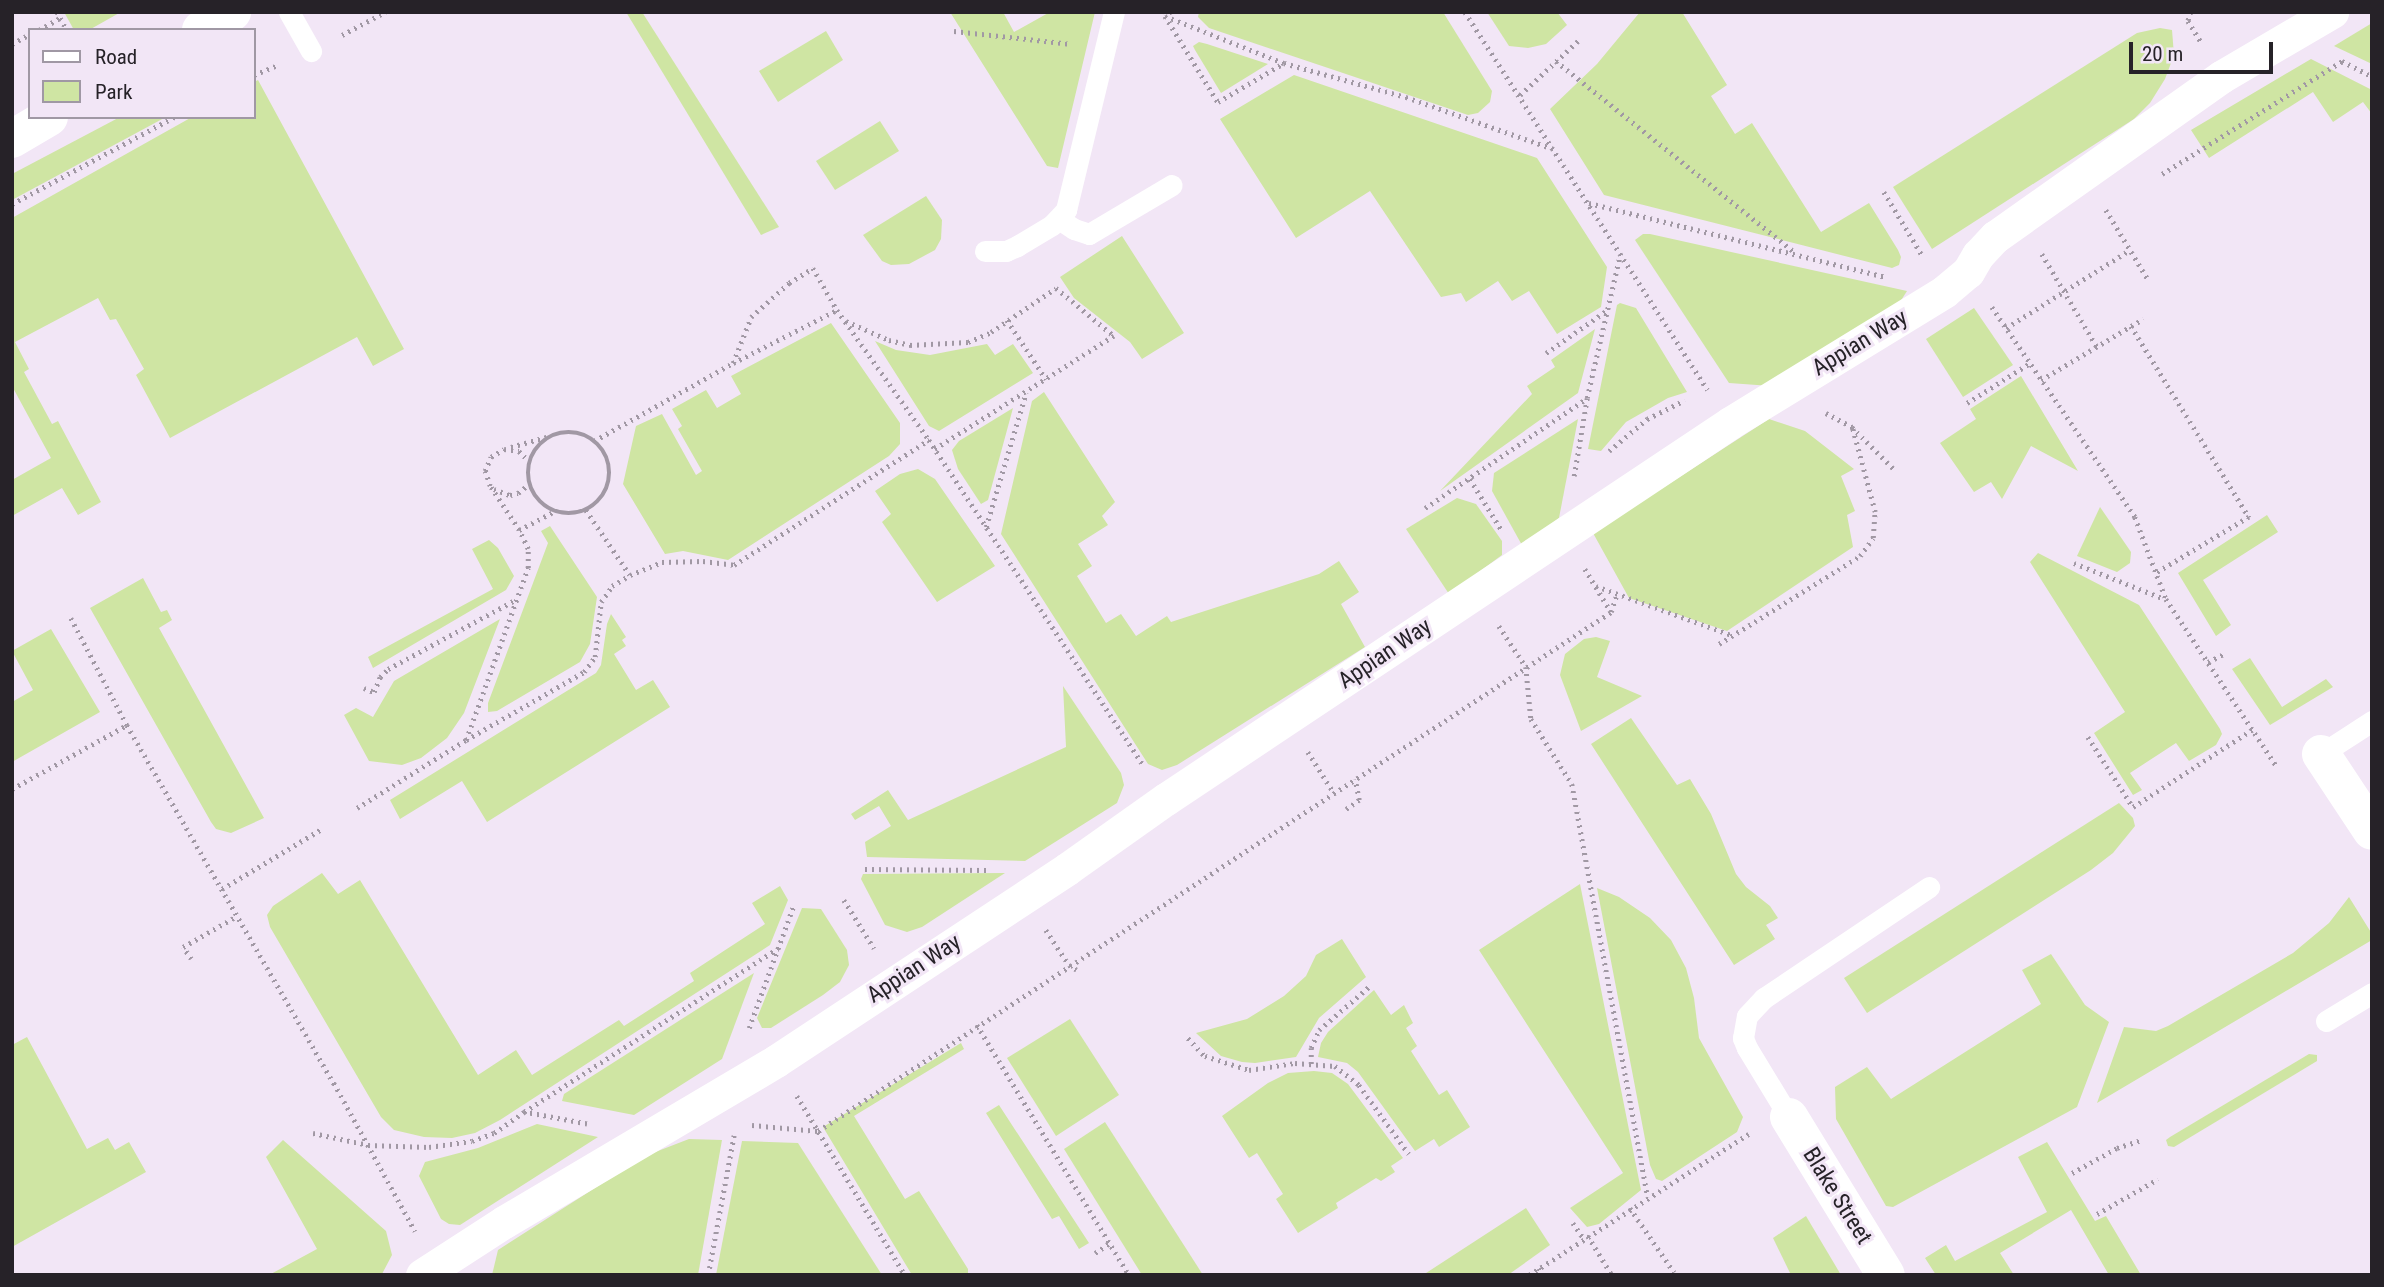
<!DOCTYPE html>
<style>
body{margin:0}
#map{position:relative;width:2384px;height:1287px;overflow:hidden;background:#f2e6f6;font-family:"Roboto Condensed",sans-serif}
div>[style]{position:absolute}
[style*='--x']{left:calc(var(--x)*1px);top:calc(var(--y)*1px);width:calc(var(--w)*1px);rotate:calc(var(--a)*1deg)}
.green>*{inset:0;background:#cfe5a3}
.path>*{height:4.5px;margin-top:-2.25px;transform-origin:0;background:repeating-linear-gradient(90deg,#a198a4 0 2px,transparent 0 7px)}
.path>.ring{margin:-2.25px;padding:0;box-sizing:content-box;background:none;border:4.5px solid #a198a4;border-radius:50%}
.service>*{height:21px;margin:-10.5px;padding:0 10.5px;transform-origin:10.5px;border-radius:10.5px;background:#fff}
.pedestrian>*{height:33px;margin:-16.5px;padding:0 16.5px;transform-origin:16.5px;border-radius:16.5px;background:#fff}
.minor>*{height:38px;margin:-19px;padding:0 19px;transform-origin:19px;border-radius:19px;background:#fff}
span{translate:-50% -50%;white-space:nowrap;text-align:center;line-height:1.15;-webkit-text-stroke:6px #f2e6f6;paint-order:stroke}
.street-label{font-size:23px;color:#262228}
.frame{position:absolute;inset:0;border:14px solid #262228;pointer-events:none}
.legend{position:absolute;left:28px;top:28px;width:228px;height:91px;box-sizing:border-box;background:#f2e6f6;border:2px solid #a098a4;margin:0;padding:9px 12px;list-style:none;font-size:21px;color:#262228}
.legend li{display:flex;align-items:center;gap:14px;height:35px}
.legend b{width:35px;border:2px solid #a098a4}
.scale{position:absolute;left:2129px;top:42px;width:144px;height:32px;box-sizing:border-box;border:4px solid #262228;border-top:0;padding-left:9px;font-size:21px;line-height:24px;white-space:nowrap;color:#262228;-webkit-text-stroke:5px #f2e6f6;paint-order:stroke}
</style>
<div id="map">
<div class="green">
<div style="clip-path:polygon(64px 12px,121px 12px,89px 30px,74px 30px)"></div>
<div style="clip-path:polygon(626px 12px,642px 12px,779px 227px,761px 235px)"></div>
<div style="clip-path:polygon(950px 12px,1003px 12px,1014px 32px,1050px 12px,1095px 12px,1058px 168px,1047px 166px)"></div>
<div style="clip-path:polygon(1199px 12px,1443px 12px,1492px 91px,1490px 102px,1478px 113px,1468px 115px,1209px 28px,1198px 17px)"></div>
<div style="clip-path:polygon(1487px 12px,1557px 12px,1567px 25px,1546px 44px,1528px 48px,1509px 46px)"></div>
<div style="clip-path:polygon(1640px 12px,1682px 12px,1727px 85px,1711px 96px,1735px 134px,1752px 123px,1821px 232px,1869px 203px,1898px 250px,1901px 257px,1899px 265px,1892px 268px,1604px 195px,1550px 109px,1597px 64px)"></div>
<div style="clip-path:polygon(2372px 23px,2372px 64px,2334px 46px)"></div>
<div style="clip-path:polygon(2160px 28px,2172px 30px,2174px 55px,2165px 79px,2150px 103px,2134px 119px,1932px 249px,1893px 187px,2137px 33px)"></div>
<div style="clip-path:polygon(826px 31px,843px 60px,778px 102px,759px 71px)"></div>
<div style="clip-path:polygon(1199px 42px,1207px 44px,1268px 64px,1221px 93px,1195px 50px,1193px 46px)"></div>
<div style="clip-path:polygon(2311px 59px,2372px 90px,2372px 114px,2363px 102px,2333px 122px,2313px 92px,2209px 158px,2191px 130px)"></div>
<div style="clip-path:polygon(1294px 75px,1537px 158px,1607px 267px,1601px 307px,1557px 334px,1529px 291px,1512px 301px,1498px 281px,1466px 302px,1461px 293px,1441px 297px,1370px 191px,1296px 238px,1220px 119px)"></div>
<div style="clip-path:polygon(258px 80px,404px 349px,373px 366px,357px 337px,170px 438px,136px 375px,144px 369px,116px 319px,110px 320px,98px 298px,15px 342px,29px 369px,24px 372px,52px 424px,58px 421px,101px 502px,78px 515px,62px 488px,12px 516px,12px 480px,51px 458px,12px 386px,12px 218px,192px 117px,254px 117px,254px 82px)"></div>
<div style="clip-path:polygon(120px 117px,166px 117px,12px 200px,12px 174px)"></div>
<div style="clip-path:polygon(880px 121px,899px 151px,835px 190px,816px 161px)"></div>
<div style="clip-path:polygon(926px 196px,942px 220px,941px 239px,935px 250px,909px 264px,891px 265px,882px 261px,863px 235px)"></div>
<div style="clip-path:polygon(1643px 234px,1650px 234px,1907px 291px,1900px 302px,1771px 386px,1729px 383px,1635px 240px)"></div>
<div style="clip-path:polygon(1122px 236px,1184px 333px,1142px 359px,1130px 342px,1074px 298px,1060px 277px)"></div>
<div style="clip-path:polygon(1620px 303px,1636px 308px,1687px 392px,1668px 398px,1626px 422px,1601px 451px,1588px 449px,1617px 305px)"></div>
<div style="clip-path:polygon(1974px 308px,2013px 365px,1963px 397px,1926px 339px)"></div>
<div style="clip-path:polygon(831px 323px,900px 423px,900px 444px,889px 456px,728px 560px,683px 551px,665px 554px,623px 484px,636px 426px,662px 414px,696px 475px,702px 471px,678px 429px,682px 426px,672px 409px,706px 390px,717px 408px,741px 394px,731px 376px)"></div>
<div style="clip-path:polygon(1595px 329px,1578px 393px,1440px 491px,1532px 394px,1527px 386px,1555px 367px,1551px 360px)"></div>
<div style="clip-path:polygon(875px 341px,896px 350px,930px 355px,987px 344px,995px 355px,1013px 344px,1033px 373px,939px 431px,929px 426px)"></div>
<div style="clip-path:polygon(2021px 376px,2078px 471px,2031px 446px,2002px 499px,1991px 482px,1974px 492px,1940px 443px,1976px 419px,1970px 409px)"></div>
<div style="clip-path:polygon(1044px 392px,1115px 502px,1102px 516px,1108px 525px,1078px 544px,1092px 566px,1077px 576px,1106px 623px,1121px 614px,1136px 636px,1167px 616px,1171px 622px,1319px 574px,1339px 561px,1359px 592px,1341px 604px,1365px 647px,1177px 765px,1162px 770px,1148px 764px,1001px 534px,1032px 401px)"></div>
<div style="clip-path:polygon(1013px 408px,988px 500px,981px 504px,958px 469px,952px 450px,959px 441px)"></div>
<div style="clip-path:polygon(1578px 419px,1559px 518px,1523px 547px,1492px 491px,1494px 473px)"></div>
<div style="clip-path:polygon(1769px 419px,1805px 431px,1854px 469px,1841px 476px,1855px 511px,1847px 515px,1853px 547px,1727px 631px,1629px 598px,1593px 533px)"></div>
<div style="clip-path:polygon(918px 469px,935px 479px,995px 566px,937px 602px,882px 522px,891px 514px,875px 491px,900px 474px)"></div>
<div style="clip-path:polygon(1457px 498px,1476px 504px,1502px 541px,1502px 555px,1449px 594px,1406px 529px)"></div>
<div style="clip-path:polygon(2100px 507px,2131px 552px,2130px 563px,2117px 572px,2077px 556px)"></div>
<div style="clip-path:polygon(2267px 515px,2278px 532px,2203px 580px,2231px 625px,2216px 636px,2178px 573px)"></div>
<div style="clip-path:polygon(550px 526px,597px 597px,590px 644px,580px 662px,497px 711px,488px 712px,488px 703px,548px 543px,541px 531px)"></div>
<div style="clip-path:polygon(489px 540px,498px 548px,514px 576px,506px 590px,373px 668px,368px 657px,493px 589px,472px 549px)"></div>
<div style="clip-path:polygon(2038px 553px,2139px 605px,2220px 729px,2222px 734px,2216px 745px,2189px 761px,2176px 743px,2130px 773px,2142px 790px,2133px 795px,2094px 733px,2125px 712px,2030px 562px)"></div>
<div style="clip-path:polygon(143px 578px,161px 612px,167px 610px,172px 620px,159px 628px,264px 818px,231px 833px,216px 829px,211px 822px,90px 608px)"></div>
<div style="clip-path:polygon(611px 614px,626px 637px,622px 640px,626px 646px,614px 654px,636px 690px,653px 680px,670px 707px,487px 822px,462px 781px,400px 819px,390px 800px,596px 673px,601px 665px,607px 624px)"></div>
<div style="clip-path:polygon(500px 619px,464px 713px,447px 738px,421px 758px,402px 765px,369px 761px,344px 715px,356px 708px,373px 717px,394px 681px)"></div>
<div style="clip-path:polygon(51px 629px,100px 712px,12px 762px,12px 702px,33px 690px,12px 651px)"></div>
<div style="clip-path:polygon(1596px 637px,1610px 641px,1597px 677px,1642px 696px,1581px 731px,1560px 675px,1565px 654px,1584px 639px)"></div>
<div style="clip-path:polygon(2250px 658px,2282px 707px,2326px 679px,2333px 687px,2270px 725px,2232px 669px)"></div>
<div style="clip-path:polygon(1063px 686px,1121px 773px,1124px 785px,1117px 803px,1025px 861px,867px 857px,865px 842px,891px 826px,879px 806px,855px 820px,851px 814px,888px 790px,908px 820px,1066px 747px)"></div>
<div style="clip-path:polygon(1631px 718px,1677px 785px,1690px 779px,1711px 814px,1736px 874px,1746px 887px,1770px 906px,1778px 918px,1766px 925px,1775px 939px,1734px 965px,1591px 744px)"></div>
<div style="clip-path:polygon(2119px 803px,2133px 818px,2135px 826px,2113px 853px,2091px 870px,1867px 1013px,1844px 978px)"></div>
<div style="clip-path:polygon(322px 873px,338px 894px,360px 880px,478px 1075px,516px 1050px,532px 1075px,619px 1020px,624px 1026px,694px 981px,690px 973px,765px 924px,752px 903px,780px 886px,788px 900px,770px 945px,500px 1120px,475px 1133px,452px 1138px,424px 1137px,394px 1130px,381px 1117px,270px 927px,267px 915px,273px 906px)"></div>
<div style="clip-path:polygon(1005px 873px,922px 927px,907px 932px,885px 925px,861px 879px,863px 874px)"></div>
<div style="clip-path:polygon(1580px 884px,1641px 1190px,1599px 1224px,1587px 1227px,1570px 1208px,1623px 1173px,1479px 950px)"></div>
<div style="clip-path:polygon(1597px 888px,1619px 897px,1650px 918px,1671px 940px,1686px 968px,1694px 998px,1699px 1038px,1743px 1117px,1737px 1132px,1662px 1181px,1656px 1179px,1650px 1165px)"></div>
<div style="clip-path:polygon(2349px 897px,2372px 934px,2372px 940px,2097px 1103px,2124px 1027px,2156px 1031px,2168px 1026px,2293px 953px,2329px 923px)"></div>
<div style="clip-path:polygon(802px 908px,821px 909px,847px 950px,849px 965px,840px 982px,823px 995px,771px 1028px,762px 1028px,757px 1018px)"></div>
<div style="clip-path:polygon(1342px 939px,1366px 977px,1319px 1018px,1296px 1057px,1255px 1063px,1242px 1062px,1221px 1056px,1196px 1033px,1247px 1019px,1284px 996px,1306px 976px,1316px 955px)"></div>
<div style="clip-path:polygon(2051px 954px,2085px 1005px,2109px 1022px,2077px 1107px,1893px 1207px,1886px 1206px,1836px 1119px,1835px 1087px,1867px 1067px,1891px 1099px,2041px 1004px,2022px 970px)"></div>
<div style="clip-path:polygon(754px 973px,722px 1059px,634px 1115px,562px 1101px,564px 1094px)"></div>
<div style="clip-path:polygon(1374px 990px,1391px 1015px,1404px 1005px,1413px 1023px,1406px 1028px,1417px 1046px,1411px 1051px,1439px 1095px,1447px 1090px,1470px 1127px,1439px 1147px,1434px 1139px,1415px 1151px,1358px 1072px,1347px 1063px,1318px 1057px,1321px 1043px,1328px 1032px)"></div>
<div style="clip-path:polygon(1070px 1019px,1119px 1095px,1056px 1136px,1007px 1058px)"></div>
<div style="clip-path:polygon(27px 1037px,87px 1149px,108px 1138px,115px 1150px,129px 1142px,146px 1172px,12px 1247px,12px 1045px)"></div>
<div style="clip-path:polygon(961px 1043px,964px 1049px,854px 1116px,905px 1199px,919px 1191px,968px 1269px,968px 1275px,912px 1275px,823px 1127px)"></div>
<div style="clip-path:polygon(2309px 1054px,2317px 1055px,2317px 1061px,2174px 1147px,2168px 1146px,2166px 1140px,2170px 1137px)"></div>
<div style="clip-path:polygon(1314px 1071px,1332px 1073px,1348px 1084px,1403px 1158px,1391px 1166px,1395px 1172px,1381px 1181px,1376px 1178px,1336px 1203px,1338px 1208px,1298px 1233px,1276px 1199px,1283px 1194px,1257px 1153px,1249px 1158px,1222px 1116px,1268px 1083px,1288px 1073px)"></div>
<div style="clip-path:polygon(999px 1105px,1089px 1243px,1079px 1249px,1059px 1216px,1052px 1219px,986px 1113px)"></div>
<div style="clip-path:polygon(1105px 1122px,1203px 1275px,1142px 1275px,1064px 1149px)"></div>
<div style="clip-path:polygon(537px 1124px,598px 1137px,460px 1225px,449px 1224px,441px 1219px,419px 1176px,425px 1162px,478px 1148px)"></div>
<div style="clip-path:polygon(689px 1139px,722px 1140px,698px 1275px,492px 1275px,498px 1250px,645px 1156px)"></div>
<div style="clip-path:polygon(283px 1140px,386px 1231px,392px 1255px,382px 1274px,269px 1275px,317px 1249px,266px 1157px)"></div>
<div style="clip-path:polygon(742px 1141px,798px 1143px,882px 1275px,716px 1275px)"></div>
<div style="clip-path:polygon(2047px 1142px,2095px 1221px,2106px 1216px,2141px 1275px,2109px 1275px,2071px 1210px,2000px 1253px,2014px 1275px,1936px 1275px,1925px 1258px,1946px 1245px,1955px 1261px,2047px 1212px,2018px 1157px)"></div>
<div style="clip-path:polygon(1526px 1208px,1550px 1245px,1508px 1275px,1423px 1275px)"></div>
<div style="clip-path:polygon(1806px 1216px,1841px 1275px,1791px 1275px,1773px 1238px)"></div>
</div>
<div class="path">
<div style="--x:57;--y:12;--w:21;--a:61"></div>
<div style="--x:1171;--y:12;--w:7;--a:146"></div>
<div style="--x:1165;--y:16;--w:128;--a:21.6"></div>
<div style="--x:1284;--y:63;--w:127;--a:15.6"></div>
<div style="--x:1406;--y:97;--w:157;--a:19.4"></div>
<div style="--x:1465;--y:12;--w:449;--a:57.3"></div>
<div style="--x:2191;--y:12;--w:9;--a:108"></div>
<div style="--x:2188;--y:21;--w:25;--a:58"></div>
<div style="--x:1165;--y:16;--w:101;--a:58.4"></div>
<div style="--x:1218;--y:102;--w:77;--a:-30.6"></div>
<div style="--x:39;--y:30;--w:24;--a:-30"></div>
<div style="--x:954;--y:31;--w:118;--a:6.3"></div>
<div style="--x:342;--y:35;--w:49;--a:-28.1"></div>
<div style="--x:12;--y:44;--w:21;--a:-29"></div>
<div style="--x:1556;--y:61;--w:304;--a:38.7"></div>
<div style="--x:2342;--y:61;--w:34;--a:27"></div>
<div style="--x:254;--y:75;--w:25;--a:-23"></div>
<div style="--x:1520;--y:95;--w:81;--a:-43"></div>
<div style="--x:2162;--y:174;--w:213;--a:-32.1"></div>
<div style="--x:1884;--y:192;--w:74;--a:58.9"></div>
<div style="--x:1589;--y:203;--w:306;--a:14"></div>
<div style="--x:12;--y:204;--w:184;--a:-28.2"></div>
<div style="--x:2106;--y:210;--w:83;--a:58.8"></div>
<div style="--x:2042;--y:254;--w:108;--a:59.4"></div>
<div style="--x:1992;--y:307;--w:254;--a:55.7"></div>
<div style="--x:2135;--y:517;--w:88;--a:69.3"></div>
<div style="--x:2166;--y:599;--w:199;--a:56.5"></div>
<div style="--x:1007;--y:320;--w:71;--a:56.5"></div>
<div style="--x:846;--y:321;--w:47;--a:23.8"></div>
<div style="--x:889;--y:340;--w:22;--a:13"></div>
<div style="--x:910;--y:345;--w:58;--a:-3"></div>
<div style="--x:968;--y:342;--w:25;--a:-23"></div>
<div style="--x:991;--y:332;--w:78;--a:-34.1"></div>
<div style="--x:1056;--y:288;--w:75;--a:39.6"></div>
<div style="--x:1114;--y:336;--w:212;--a:147.7"></div>
<div style="--x:2131;--y:326;--w:225;--a:58.3"></div>
<div style="--x:2249;--y:517;--w:109;--a:148.9"></div>
<div style="--x:2006;--y:328;--w:146;--a:-32.2"></div>
<div style="--x:1546;--y:353;--w:73;--a:-35"></div>
<div style="--x:733;--y:363;--w:49;--a:-68.6"></div>
<div style="--x:751;--y:317;--w:51;--a:-41.8"></div>
<div style="--x:789;--y:283;--w:28;--a:-32"></div>
<div style="--x:813;--y:268;--w:48;--a:60.3"></div>
<div style="--x:837;--y:310;--w:159;--a:54.7"></div>
<div style="--x:929;--y:440;--w:391;--a:56.6"></div>
<div style="--x:2041;--y:380;--w:119;--a:-30.9"></div>
<div style="--x:1967;--y:403;--w:75;--a:-32.4"></div>
<div style="--x:1826;--y:413;--w:30;--a:28"></div>
<div style="--x:1852;--y:427;--w:59;--a:45"></div>
<div class="ring" style="left:528px;top:432px;width:77.5px;height:77.5px"></div>
<div style="--x:594;--y:441;--w:159;--a:-29.3"></div>
<div style="--x:733;--y:363;--w:117;--a:-27"></div>
<div style="--x:511;--y:447;--w:37;--a:-16"></div>
<div style="--x:1609;--y:451;--w:50;--a:-40.1"></div>
<div style="--x:1647;--y:419;--w:42;--a:-26.6"></div>
<div style="--x:1574;--y:476;--w:79;--a:-80.5"></div>
<div style="--x:1587;--y:398;--w:147;--a:-77"></div>
<div style="--x:1470;--y:479;--w:59;--a:58.2"></div>
<div style="--x:494;--y:489;--w:17;--a:21"></div>
<div style="--x:510;--y:495;--w:8;--a:-14"></div>
<div style="--x:518;--y:493;--w:14;--a:-39"></div>
<div style="--x:1425;--y:508;--w:194;--a:-34.1"></div>
<div style="--x:586;--y:510;--w:78;--a:55.9"></div>
<div style="--x:986;--y:527;--w:140;--a:-73.4"></div>
<div style="--x:519;--y:530;--w:53;--a:-123.4"></div>
<div style="--x:490;--y:486;--w:16;--a:-108"></div>
<div style="--x:485;--y:471;--w:15;--a:-67"></div>
<div style="--x:491;--y:457;--w:15;--a:-32"></div>
<div style="--x:504;--y:449;--w:15;--a:8"></div>
<div style="--x:519;--y:451;--w:14;--a:45"></div>
<div style="--x:2074;--y:563;--w:98;--a:21.6"></div>
<div style="--x:1585;--y:569;--w:50;--a:58.8"></div>
<div style="--x:1596;--y:586;--w:144;--a:19.9"></div>
<div style="--x:71;--y:618;--w:121;--a:62.4"></div>
<div style="--x:1499;--y:626;--w:49;--a:56.6"></div>
<div style="--x:1526;--y:667;--w:52;--a:84.5"></div>
<div style="--x:1531;--y:719;--w:77;--a:57.8"></div>
<div style="--x:1572;--y:784;--w:420;--a:79.6"></div>
<div style="--x:1719;--y:644;--w:166;--a:-32"></div>
<div style="--x:1860;--y:556;--w:22;--a:-54"></div>
<div style="--x:1873;--y:538;--w:26;--a:-86"></div>
<div style="--x:1875;--y:512;--w:88;--a:-105.1"></div>
<div style="--x:2208;--y:662;--w:20;--a:-27"></div>
<div style="--x:364;--y:688;--w:11;--a:22"></div>
<div style="--x:374;--y:692;--w:16;--a:-68"></div>
<div style="--x:380;--y:677;--w:11;--a:-45"></div>
<div style="--x:388;--y:669;--w:145;--a:-28.5"></div>
<div style="--x:2088;--y:737;--w:83;--a:57.3"></div>
<div style="--x:2133;--y:807;--w:143;--a:-33"></div>
<div style="--x:466;--y:740;--w:136;--a:-30"></div>
<div style="--x:584;--y:672;--w:19;--a:-54"></div>
<div style="--x:595;--y:657;--w:55;--a:-83.8"></div>
<div style="--x:601;--y:602;--w:19;--a:-55"></div>
<div style="--x:612;--y:586;--w:21;--a:-31"></div>
<div style="--x:630;--y:575;--w:35;--a:-22"></div>
<div style="--x:662;--y:562;--w:41;--a:-1.4"></div>
<div style="--x:703;--y:561;--w:31;--a:7"></div>
<div style="--x:734;--y:565;--w:232;--a:-32.7"></div>
<div style="--x:1308;--y:752;--w:49;--a:57.6"></div>
<div style="--x:12;--y:789;--w:132;--a:-29.1"></div>
<div style="--x:127;--y:725;--w:414;--a:60"></div>
<div style="--x:334;--y:1083;--w:169;--a:61.3"></div>
<div style="--x:357;--y:808;--w:128;--a:-32"></div>
<div style="--x:466;--y:740;--w:183;--a:-70.2"></div>
<div style="--x:528;--y:568;--w:19;--a:-90"></div>
<div style="--x:528;--y:549;--w:21;--a:-115"></div>
<div style="--x:519;--y:530;--w:41;--a:-27.8"></div>
<div style="--x:1346;--y:809;--w:16;--a:-35"></div>
<div style="--x:1359;--y:800;--w:21;--a:-101"></div>
<div style="--x:865;--y:869;--w:122;--a:0.5"></div>
<div style="--x:222;--y:889;--w:118;--a:-31.1"></div>
<div style="--x:844;--y:900;--w:57;--a:58"></div>
<div style="--x:1046;--y:930;--w:42;--a:56.7"></div>
<div style="--x:1069;--y:965;--w:9;--a:32"></div>
<div style="--x:191;--y:959;--w:14;--a:-124"></div>
<div style="--x:183;--y:947;--w:62;--a:-29.9"></div>
<div style="--x:977;--y:1025;--w:293;--a:58.7"></div>
<div style="--x:749;--y:1028;--w:129;--a:-70"></div>
<div style="--x:1188;--y:1038;--w:25;--a:47"></div>
<div style="--x:1205;--y:1056;--w:46;--a:17.7"></div>
<div style="--x:1249;--y:1070;--w:47;--a:-8.7"></div>
<div style="--x:1295;--y:1063;--w:40;--a:4.3"></div>
<div style="--x:1335;--y:1066;--w:31;--a:38"></div>
<div style="--x:1359;--y:1085;--w:85;--a:54.1"></div>
<div style="--x:1311;--y:1064;--w:16;--a:-90"></div>
<div style="--x:1311;--y:1048;--w:20;--a:-66"></div>
<div style="--x:1319;--y:1030;--w:69;--a:-40.9"></div>
<div style="--x:797;--y:1096;--w:209;--a:58.9"></div>
<div style="--x:587;--y:1124;--w:64;--a:-169.2"></div>
<div style="--x:524;--y:1112;--w:302;--a:-32.8"></div>
<div style="--x:752;--y:1125;--w:66;--a:5.2"></div>
<div style="--x:818;--y:1131;--w:948;--a:-33.2"></div>
<div style="--x:1611;--y:612;--w:19;--a:-72"></div>
<div style="--x:313;--y:1133;--w:56;--a:12.3"></div>
<div style="--x:368;--y:1145;--w:61;--a:1.9"></div>
<div style="--x:429;--y:1147;--w:43;--a:-7.9"></div>
<div style="--x:472;--y:1141;--w:23;--a:-20"></div>
<div style="--x:494;--y:1133;--w:37;--a:-35"></div>
<div style="--x:2072;--y:1173;--w:51;--a:-29.1"></div>
<div style="--x:2117;--y:1148;--w:26;--a:-18"></div>
<div style="--x:1630;--y:1208;--w:78;--a:55.5"></div>
<div style="--x:2097;--y:1214;--w:70;--a:-29.8"></div>
<div style="--x:1573;--y:1223;--w:19;--a:55"></div>
<div style="--x:1588;--y:1236;--w:46;--a:58.4"></div>
<div style="--x:1095;--y:1253;--w:18;--a:-34"></div>
<div style="--x:1539;--y:1268;--w:8;--a:60"></div>
<div style="--x:708;--y:1275;--w:142;--a:-79.5"></div>
<div style="--x:1529;--y:1275;--w:261;--a:-32.7"></div>
</div>
<div class="service">
<div style="--x:289;--y:12;--w:45;--a:60.6"></div>
<div style="--x:1059;--y:219;--w:18;--a:34"></div>
<div style="--x:1074;--y:229;--w:16;--a:18"></div>
<div style="--x:1089;--y:234;--w:96;--a:-30.6"></div>
<div style="--x:985;--y:251;--w:21;--a:0"></div>
<div style="--x:1006;--y:251;--w:12;--a:-24"></div>
<div style="--x:1017;--y:246;--w:41;--a:-31"></div>
<div style="--x:1052;--y:225;--w:21;--a:-47"></div>
<div style="--x:1066;--y:210;--w:204;--a:-76.4"></div>
<div style="--x:2321;--y:754;--w:61;--a:-32.9"></div>
<div style="--x:2326;--y:1021;--w:54;--a:-31.3"></div>
<div style="--x:1789;--y:1117;--w:81;--a:-121.3"></div>
<div style="--x:1747;--y:1048;--w:11;--a:-112"></div>
<div style="--x:1743;--y:1038;--w:22;--a:-80"></div>
<div style="--x:1747;--y:1016;--w:25;--a:-47"></div>
<div style="--x:1764;--y:998;--w:199;--a:-33.9"></div>
</div>
<div class="pedestrian">
<div style="--x:422;--y:1275;--w:98;--a:-32.9"></div>
<div style="--x:504;--y:1222;--w:316;--a:-30.6"></div>
<div style="--x:776;--y:1061;--w:349;--a:-33.4"></div>
<div style="--x:1067;--y:869;--w:121;--a:-35.3"></div>
<div style="--x:1166;--y:799;--w:678;--a:-33.69"></div>
<div style="--x:1730;--y:423;--w:252;--a:-31.5"></div>
<div style="--x:1945;--y:291;--w:30;--a:-40"></div>
<div style="--x:1968;--y:272;--w:20;--a:-60"></div>
<div style="--x:1978;--y:255;--w:25;--a:-47"></div>
<div style="--x:1995;--y:237;--w:277;--a:-35.3"></div>
<div style="--x:2221;--y:77;--w:129;--a:-30.4"></div>
</div>
<div class="minor">
<div style="--x:201;--y:30;--w:36;--a:-30"></div>
<div style="--x:12;--y:139;--w:43;--a:-30.7"></div>
<div style="--x:2321;--y:754;--w:92;--a:56.5"></div>
<div style="--x:1789;--y:1117;--w:185;--a:58.5"></div>
</div>
<div class="street-label">
<span style="left:1860px;top:343px;rotate:-31deg">Appian Way</span>
<span style="left:1385px;top:654px;rotate:-34deg">Appian Way</span>
<span style="left:914px;top:969px;rotate:-33deg">Appian Way</span>
<span style="left:1837px;top:1196px;rotate:58deg">Blake Street</span>
</div>
<div class="frame"></div>
<ul class="legend">
<li><b style="height:9px;background:#fff"></b>Road</li>
<li><b style="height:19px;background:#cfe5a3"></b>Park</li>
</ul>
<div class="scale">20 m</div>
</div>
